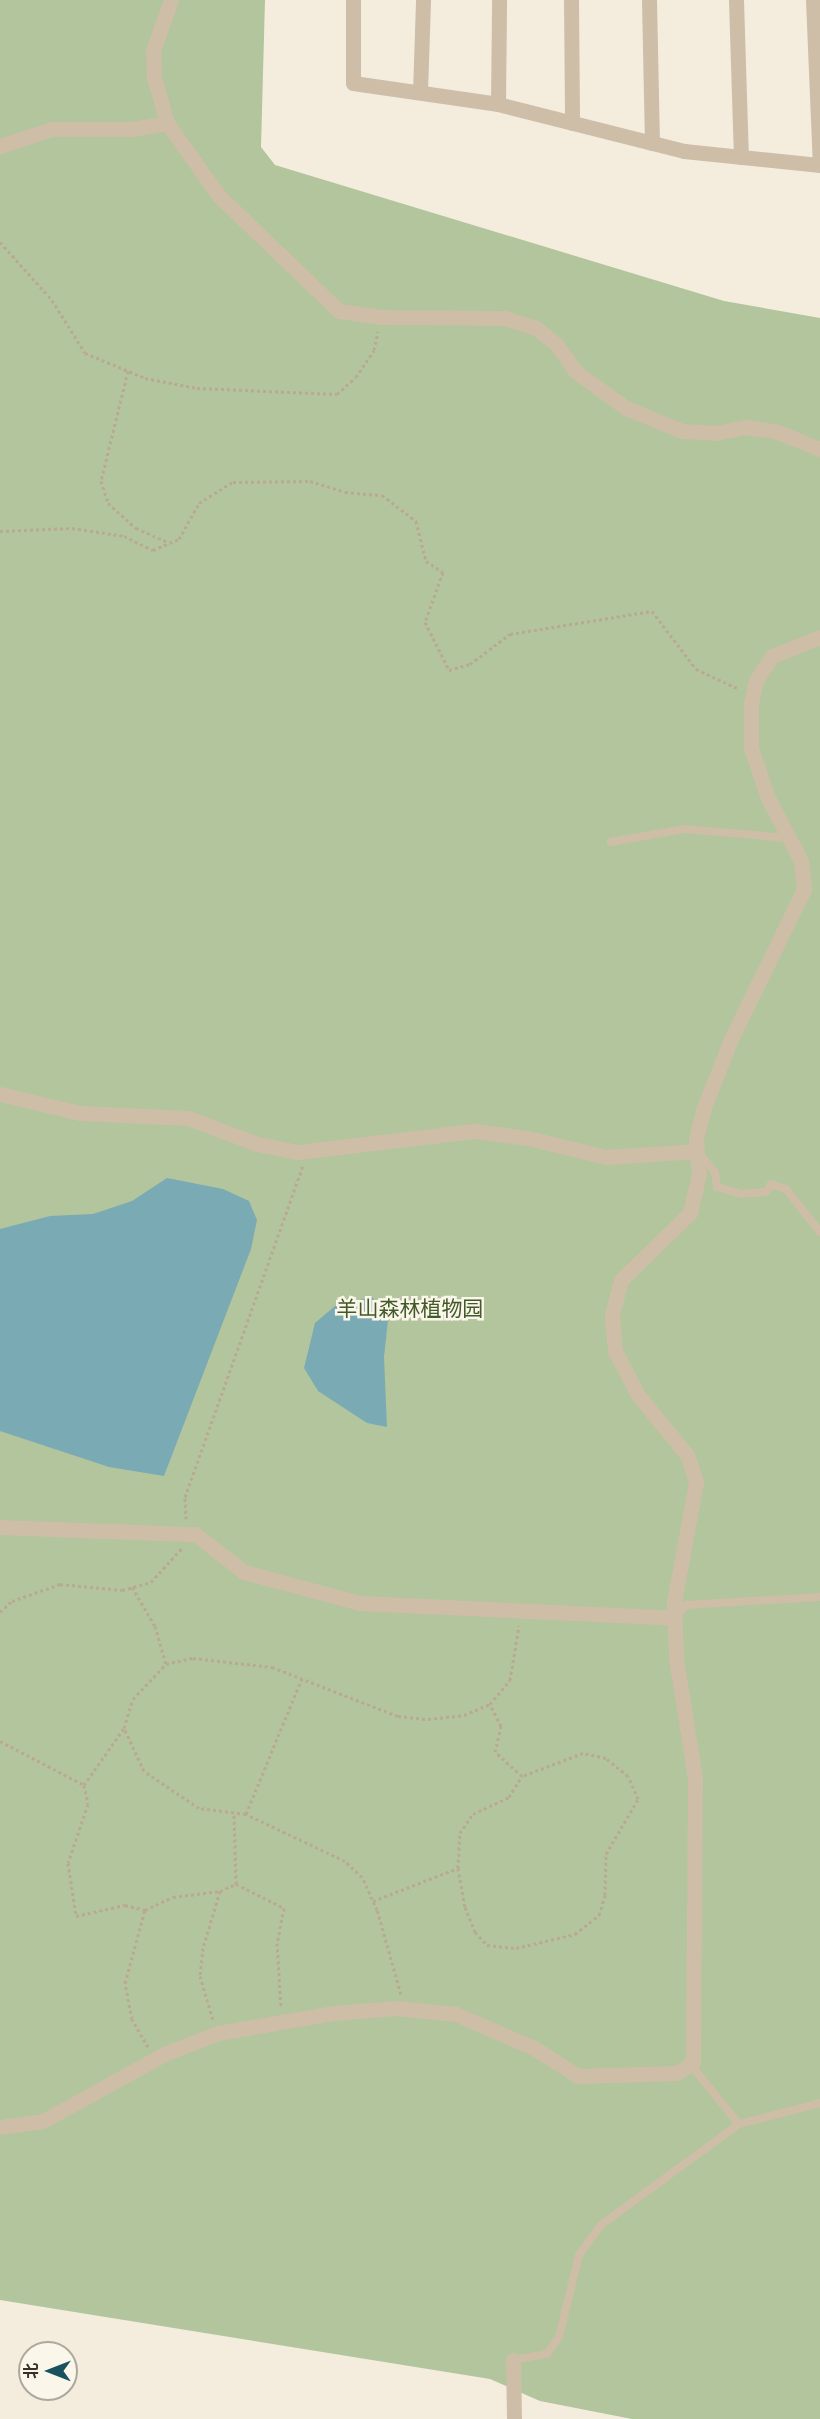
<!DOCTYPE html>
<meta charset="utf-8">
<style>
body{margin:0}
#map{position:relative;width:820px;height:2419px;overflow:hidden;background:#f4eddd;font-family:"Space Grotesk","Noto Sans SC",sans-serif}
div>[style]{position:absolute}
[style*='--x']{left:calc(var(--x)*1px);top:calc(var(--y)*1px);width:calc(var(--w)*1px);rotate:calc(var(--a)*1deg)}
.green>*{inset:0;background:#b2c59c}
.water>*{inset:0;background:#7aaab4}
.path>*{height:3px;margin-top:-1.5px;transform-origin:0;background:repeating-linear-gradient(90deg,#baa992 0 3px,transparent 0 6px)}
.lane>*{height:8px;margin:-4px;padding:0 4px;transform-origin:4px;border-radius:4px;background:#cebea8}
.street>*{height:15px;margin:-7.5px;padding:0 7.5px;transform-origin:7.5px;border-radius:7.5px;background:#cebea8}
span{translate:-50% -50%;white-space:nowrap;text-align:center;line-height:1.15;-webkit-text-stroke:5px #fbf6ea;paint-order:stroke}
.park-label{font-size:21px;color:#425a2a}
.north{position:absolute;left:18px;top:2341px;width:60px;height:60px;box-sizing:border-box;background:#fbf6ea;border:2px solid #aea79d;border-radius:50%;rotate:270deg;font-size:16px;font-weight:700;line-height:24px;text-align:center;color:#3a3029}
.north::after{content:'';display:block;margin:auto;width:21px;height:27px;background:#1a515f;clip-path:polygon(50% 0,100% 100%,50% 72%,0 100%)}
</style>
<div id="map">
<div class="green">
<div style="clip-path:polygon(0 0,265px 0,261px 147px,275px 165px,724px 301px,820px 318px,820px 2419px,632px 2419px,540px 2401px,490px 2379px,0 2300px)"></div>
</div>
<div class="water">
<div style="clip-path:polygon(167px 1178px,223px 1189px,249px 1201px,257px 1220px,251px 1249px,164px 1476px,109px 1467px,0 1431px,0 1229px,50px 1216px,93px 1214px,132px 1201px)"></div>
<div style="clip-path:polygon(372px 1297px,388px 1320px,384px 1357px,387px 1427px,367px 1423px,318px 1391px,304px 1368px,315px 1323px,335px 1306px)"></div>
</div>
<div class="path">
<div style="--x:0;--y:242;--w:78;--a:48.1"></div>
<div style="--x:52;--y:300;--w:62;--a:58.1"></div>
<div style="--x:85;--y:353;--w:65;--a:22.6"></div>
<div style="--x:145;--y:378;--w:53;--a:10.9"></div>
<div style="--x:197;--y:388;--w:140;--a:2.5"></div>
<div style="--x:337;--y:394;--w:25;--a:-42"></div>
<div style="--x:356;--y:377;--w:32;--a:-56"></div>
<div style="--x:374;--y:350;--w:19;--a:-78"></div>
<div style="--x:128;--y:371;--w:113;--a:103.8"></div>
<div style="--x:101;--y:481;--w:23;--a:72"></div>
<div style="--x:108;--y:503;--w:38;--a:42"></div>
<div style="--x:136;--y:528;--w:36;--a:24"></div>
<div style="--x:0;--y:531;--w:72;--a:-2.4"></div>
<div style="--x:72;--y:528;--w:53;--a:8.7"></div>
<div style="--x:124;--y:536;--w:32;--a:26"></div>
<div style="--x:153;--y:550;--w:28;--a:-23"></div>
<div style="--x:179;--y:539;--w:41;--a:-60.9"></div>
<div style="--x:199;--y:503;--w:40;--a:-32"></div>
<div style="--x:233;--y:482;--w:77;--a:-0.7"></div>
<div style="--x:310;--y:481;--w:37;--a:17"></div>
<div style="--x:345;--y:492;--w:37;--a:5"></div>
<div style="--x:382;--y:495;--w:43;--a:37.4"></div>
<div style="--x:416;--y:521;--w:41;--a:76"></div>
<div style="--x:426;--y:561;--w:20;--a:33"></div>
<div style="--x:443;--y:572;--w:53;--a:109.8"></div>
<div style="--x:425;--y:622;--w:54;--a:63.4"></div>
<div style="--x:449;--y:670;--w:22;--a:-16"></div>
<div style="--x:470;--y:664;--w:50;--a:-36.9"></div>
<div style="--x:510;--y:634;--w:144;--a:-9.2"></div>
<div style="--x:652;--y:611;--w:73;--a:52.8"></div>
<div style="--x:696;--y:669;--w:45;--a:24.9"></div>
<div style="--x:186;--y:1519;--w:22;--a:-93"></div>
<div style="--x:185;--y:1497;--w:351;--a:-70.4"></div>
<div style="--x:132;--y:1587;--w:45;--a:59.5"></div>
<div style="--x:155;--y:1626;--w:40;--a:74"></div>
<div style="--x:0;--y:1612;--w:16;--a:-43"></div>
<div style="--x:12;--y:1601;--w:51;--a:-19.5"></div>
<div style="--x:60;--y:1584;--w:62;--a:5.5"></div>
<div style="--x:122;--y:1590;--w:30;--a:-15"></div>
<div style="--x:151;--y:1582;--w:46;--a:-47.6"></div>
<div style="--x:0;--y:1741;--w:95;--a:27.6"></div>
<div style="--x:84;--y:1785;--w:19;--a:78"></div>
<div style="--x:88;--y:1804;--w:62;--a:108.7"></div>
<div style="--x:68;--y:1863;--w:54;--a:81.4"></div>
<div style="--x:76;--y:1916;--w:50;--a:-12.7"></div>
<div style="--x:125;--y:1905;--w:21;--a:14"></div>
<div style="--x:84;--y:1785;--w:70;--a:-54.9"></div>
<div style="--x:246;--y:1814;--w:147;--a:-67.6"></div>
<div style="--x:458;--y:1868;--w:40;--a:80"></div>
<div style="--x:465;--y:1907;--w:27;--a:68"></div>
<div style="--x:475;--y:1932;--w:18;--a:47"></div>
<div style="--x:487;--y:1945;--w:29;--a:6"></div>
<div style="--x:516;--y:1948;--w:61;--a:-13.3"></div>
<div style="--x:575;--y:1934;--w:31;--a:-38"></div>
<div style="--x:599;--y:1915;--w:21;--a:-73"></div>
<div style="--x:605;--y:1895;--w:41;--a:-88.6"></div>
<div style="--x:606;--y:1854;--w:64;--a:-59.8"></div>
<div style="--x:638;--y:1799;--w:25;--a:-113"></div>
<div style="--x:628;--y:1776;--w:28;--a:-141"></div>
<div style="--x:606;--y:1758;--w:24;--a:-168"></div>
<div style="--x:583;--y:1753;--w:65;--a:159.3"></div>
<div style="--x:236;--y:1884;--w:54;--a:26.6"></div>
<div style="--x:284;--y:1908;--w:36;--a:101"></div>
<div style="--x:277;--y:1943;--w:65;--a:86.5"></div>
<div style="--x:220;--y:1891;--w:17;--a:-24"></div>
<div style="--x:236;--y:1884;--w:71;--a:-91.6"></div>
<div style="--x:373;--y:1901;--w:91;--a:-21.2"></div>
<div style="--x:458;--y:1868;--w:35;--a:-87"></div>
<div style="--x:460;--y:1833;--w:23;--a:-56"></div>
<div style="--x:473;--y:1814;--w:40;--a:-25"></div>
<div style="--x:509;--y:1797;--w:25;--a:-58"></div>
<div style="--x:522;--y:1776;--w:36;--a:-138"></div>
<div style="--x:495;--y:1752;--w:27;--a:-77"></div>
<div style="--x:501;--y:1726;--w:25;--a:-117"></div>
<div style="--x:401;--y:1994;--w:87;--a:-105.9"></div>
<div style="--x:377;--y:1910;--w:36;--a:-114"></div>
<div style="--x:362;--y:1877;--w:23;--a:-137"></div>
<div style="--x:345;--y:1861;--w:110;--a:-154.6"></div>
<div style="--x:246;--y:1814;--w:47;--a:-172.7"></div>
<div style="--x:199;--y:1808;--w:66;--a:-146.1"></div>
<div style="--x:144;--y:1771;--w:47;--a:-114.9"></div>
<div style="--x:124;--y:1728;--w:30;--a:-73"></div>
<div style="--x:133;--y:1699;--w:48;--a:-46.7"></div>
<div style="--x:166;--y:1664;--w:28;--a:-13"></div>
<div style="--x:193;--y:1658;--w:80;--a:6.5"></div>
<div style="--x:272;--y:1667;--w:135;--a:21.3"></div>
<div style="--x:398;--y:1716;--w:30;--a:6"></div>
<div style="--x:428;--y:1719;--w:36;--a:-6"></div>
<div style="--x:464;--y:1715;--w:28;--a:-23"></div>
<div style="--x:490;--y:1704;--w:31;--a:-50"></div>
<div style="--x:510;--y:1680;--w:55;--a:-80.5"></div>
<div style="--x:148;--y:2047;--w:32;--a:-120"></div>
<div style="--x:132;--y:2019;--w:37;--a:-101"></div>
<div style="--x:125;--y:1983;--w:76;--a:-74.7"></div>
<div style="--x:145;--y:1910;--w:31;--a:-25"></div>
<div style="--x:173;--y:1897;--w:47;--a:-7.3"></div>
<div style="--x:220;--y:1891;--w:59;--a:106.6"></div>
<div style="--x:203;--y:1948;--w:28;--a:96"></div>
<div style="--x:200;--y:1976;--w:46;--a:73.5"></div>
</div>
<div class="lane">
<div style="--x:611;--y:842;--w:74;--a:-10.1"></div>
<div style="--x:684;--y:829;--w:105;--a:4.9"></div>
<div style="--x:698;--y:1152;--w:26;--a:50"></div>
<div style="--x:715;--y:1172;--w:15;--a:82"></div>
<div style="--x:717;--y:1187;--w:25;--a:16"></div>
<div style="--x:741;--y:1194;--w:25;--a:-5"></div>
<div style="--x:766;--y:1192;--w:9;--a:-58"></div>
<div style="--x:771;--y:1184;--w:16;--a:18"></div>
<div style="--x:786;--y:1189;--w:55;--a:51.7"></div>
<div style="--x:676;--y:1617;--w:16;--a:-50"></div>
<div style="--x:686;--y:1605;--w:134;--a:-3.4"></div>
<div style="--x:690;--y:2064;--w:77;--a:50.8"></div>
<div style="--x:513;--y:2360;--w:35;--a:-10"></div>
<div style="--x:547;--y:2354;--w:21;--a:-55"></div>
<div style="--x:559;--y:2337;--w:84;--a:-76.3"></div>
<div style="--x:579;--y:2255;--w:37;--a:-54"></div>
<div style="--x:601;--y:2225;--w:171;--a:-36.2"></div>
<div style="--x:739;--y:2124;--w:84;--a:-14.5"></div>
</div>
<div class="street">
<div style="--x:171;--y:0;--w:53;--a:109.8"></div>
<div style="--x:153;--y:50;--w:27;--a:88"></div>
<div style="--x:154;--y:77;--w:48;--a:74.2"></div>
<div style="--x:167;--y:123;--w:90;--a:54.5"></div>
<div style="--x:219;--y:196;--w:166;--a:43.8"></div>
<div style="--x:339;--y:311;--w:42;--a:8.1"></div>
<div style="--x:381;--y:317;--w:124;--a:0.5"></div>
<div style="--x:505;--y:318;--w:33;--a:18"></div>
<div style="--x:536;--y:328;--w:27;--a:39"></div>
<div style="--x:557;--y:345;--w:32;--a:55"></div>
<div style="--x:575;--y:371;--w:63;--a:36"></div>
<div style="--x:626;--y:408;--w:61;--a:22.3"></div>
<div style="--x:682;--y:431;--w:33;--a:3"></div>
<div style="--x:715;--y:433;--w:31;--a:-11"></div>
<div style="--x:745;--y:427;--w:30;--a:8"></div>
<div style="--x:775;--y:431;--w:48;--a:21.8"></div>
<div style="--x:353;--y:0;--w:83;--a:90"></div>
<div style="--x:353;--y:83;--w:147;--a:8.2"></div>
<div style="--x:498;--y:104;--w:192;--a:14.2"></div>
<div style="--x:684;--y:151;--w:137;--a:5.9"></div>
<div style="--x:571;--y:0;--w:123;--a:89.5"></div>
<div style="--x:649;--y:0;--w:143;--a:88.8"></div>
<div style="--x:736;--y:0;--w:157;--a:88.2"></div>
<div style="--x:813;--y:0;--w:165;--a:87.6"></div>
<div style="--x:420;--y:92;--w:92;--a:-88.1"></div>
<div style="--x:498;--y:104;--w:104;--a:-89.4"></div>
<div style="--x:0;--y:146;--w:55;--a:-18.1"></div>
<div style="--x:52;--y:129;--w:81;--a:0"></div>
<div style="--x:133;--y:129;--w:35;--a:-10"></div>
<div style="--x:0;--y:1094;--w:82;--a:13.4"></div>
<div style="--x:80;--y:1113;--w:108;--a:2.7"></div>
<div style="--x:188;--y:1118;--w:74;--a:20.6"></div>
<div style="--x:257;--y:1144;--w:42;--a:11"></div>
<div style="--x:298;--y:1152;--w:177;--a:-6.8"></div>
<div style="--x:474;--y:1131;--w:54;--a:7.4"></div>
<div style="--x:528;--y:1138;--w:80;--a:13.7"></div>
<div style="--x:606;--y:1157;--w:91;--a:-3.8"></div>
<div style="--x:0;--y:1527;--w:195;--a:2.1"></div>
<div style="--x:195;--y:1534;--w:62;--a:37.8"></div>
<div style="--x:244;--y:1572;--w:120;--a:15"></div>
<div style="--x:360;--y:1603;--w:315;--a:2.7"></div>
<div style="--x:0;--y:2127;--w:43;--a:-7.9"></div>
<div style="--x:43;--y:2121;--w:141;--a:-28.9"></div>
<div style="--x:166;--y:2053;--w:56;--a:-21"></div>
<div style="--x:218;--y:2033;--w:118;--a:-9.8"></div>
<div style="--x:334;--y:2013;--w:62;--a:-4.6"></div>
<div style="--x:396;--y:2008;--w:60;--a:5.7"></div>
<div style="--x:456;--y:2014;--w:85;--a:23.6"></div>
<div style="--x:534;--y:2048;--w:52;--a:32.5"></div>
<div style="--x:578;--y:2076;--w:99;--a:-1.7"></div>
<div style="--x:677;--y:2073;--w:19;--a:-35"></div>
<div style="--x:693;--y:2062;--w:284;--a:-89.6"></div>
<div style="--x:695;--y:1778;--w:121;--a:-99"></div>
<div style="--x:676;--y:1658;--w:56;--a:-92"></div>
<div style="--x:674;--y:1602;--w:122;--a:-79.6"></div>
<div style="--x:696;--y:1482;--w:28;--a:-108"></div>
<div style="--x:687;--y:1455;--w:77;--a:-129.2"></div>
<div style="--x:638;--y:1395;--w:50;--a:-117.6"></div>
<div style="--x:615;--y:1351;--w:37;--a:-95"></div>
<div style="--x:612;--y:1314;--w:35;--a:-75"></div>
<div style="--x:621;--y:1280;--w:96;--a:-44.2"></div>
<div style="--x:690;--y:1213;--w:39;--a:-77"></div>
<div style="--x:699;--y:1175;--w:36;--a:-95"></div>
<div style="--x:696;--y:1139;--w:30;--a:-76"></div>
<div style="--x:703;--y:1110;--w:76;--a:-68.5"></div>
<div style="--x:731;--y:1039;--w:167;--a:-64"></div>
<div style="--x:804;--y:889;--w:28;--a:-96"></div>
<div style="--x:801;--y:861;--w:71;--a:-117.6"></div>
<div style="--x:768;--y:798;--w:53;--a:-108.8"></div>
<div style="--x:751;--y:748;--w:44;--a:-90"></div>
<div style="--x:751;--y:704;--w:25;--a:-78"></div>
<div style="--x:756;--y:680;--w:29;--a:-56"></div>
<div style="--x:772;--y:656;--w:52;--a:-21.6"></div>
<div style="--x:513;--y:2360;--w:59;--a:89"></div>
</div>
<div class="park-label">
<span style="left:410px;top:1309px">羊山森林植物园</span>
</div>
<div class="north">北</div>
</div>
